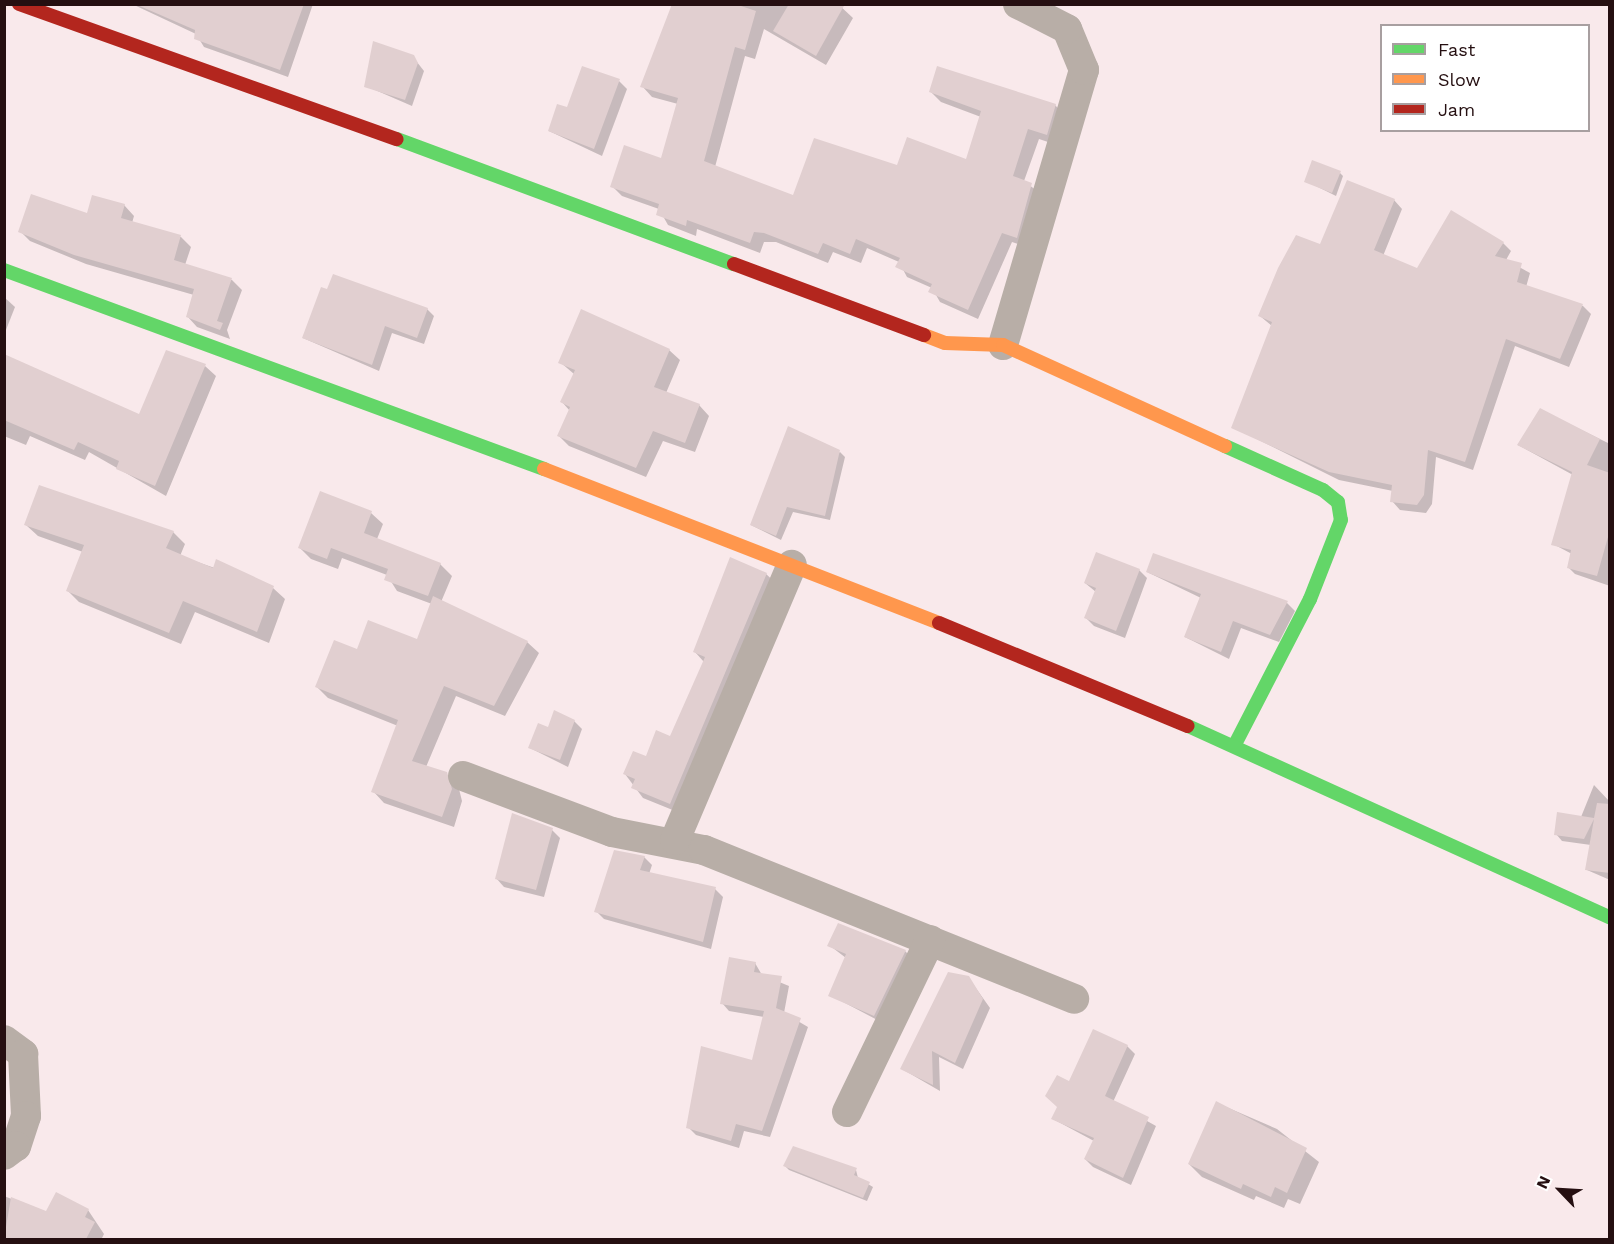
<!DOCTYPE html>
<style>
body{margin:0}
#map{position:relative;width:1614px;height:1244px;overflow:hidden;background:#f9e9eb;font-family:"Work Sans",sans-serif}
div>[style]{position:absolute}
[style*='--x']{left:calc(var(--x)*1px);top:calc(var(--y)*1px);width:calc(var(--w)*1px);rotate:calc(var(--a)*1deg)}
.shadow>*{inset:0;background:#0003}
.building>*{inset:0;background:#e1cfd0}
.street>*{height:30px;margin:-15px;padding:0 15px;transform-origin:15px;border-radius:15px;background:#b8aea7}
.fast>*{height:14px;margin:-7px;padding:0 7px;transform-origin:7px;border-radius:7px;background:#63d668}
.slow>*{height:14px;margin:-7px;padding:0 7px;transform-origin:7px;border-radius:7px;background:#ff974d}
.jam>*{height:14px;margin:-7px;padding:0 7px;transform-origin:7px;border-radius:7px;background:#b3261e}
span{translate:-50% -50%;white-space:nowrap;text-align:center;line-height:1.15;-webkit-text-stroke:6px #fff;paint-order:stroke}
.frame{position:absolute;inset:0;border:6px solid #250f11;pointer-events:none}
.legend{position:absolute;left:1380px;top:24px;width:210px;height:108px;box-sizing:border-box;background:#fff;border:2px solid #a89fa0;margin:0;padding:8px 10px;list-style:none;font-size:18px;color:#250f11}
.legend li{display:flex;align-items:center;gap:12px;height:30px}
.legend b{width:30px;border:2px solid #a89fa0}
.north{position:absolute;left:1530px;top:1160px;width:60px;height:60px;-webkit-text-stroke:4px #fff;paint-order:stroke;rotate:295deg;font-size:16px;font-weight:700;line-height:24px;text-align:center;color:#250f11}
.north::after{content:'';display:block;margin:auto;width:21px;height:27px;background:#250f11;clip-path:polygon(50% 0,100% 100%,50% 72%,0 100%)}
</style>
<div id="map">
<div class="shadow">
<div style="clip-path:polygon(132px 4px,313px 4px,288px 77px,204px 47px,196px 34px)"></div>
<div style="clip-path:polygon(674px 4px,838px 4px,853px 18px,826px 65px,764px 29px,755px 59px,745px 56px,715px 167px,794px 197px,898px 167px,967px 160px,981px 117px,941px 102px,931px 92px,1055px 105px,1065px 116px,1057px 145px,1039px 139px,1024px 181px,1041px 194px,1027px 247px,1012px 242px,978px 319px,940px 302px,932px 288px,907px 277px,899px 262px,867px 248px,861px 263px,833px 252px,828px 263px,776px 242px,764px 242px,760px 253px,697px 229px,696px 236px,668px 225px,659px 209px,622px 196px,612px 186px,662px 160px,678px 104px,652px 97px,642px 86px)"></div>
<div style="clip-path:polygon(413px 57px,424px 71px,412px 106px,366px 86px)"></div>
<div style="clip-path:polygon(619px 81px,627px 89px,602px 156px,549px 131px,568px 109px)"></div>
<div style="clip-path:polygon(1340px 173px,1343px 176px,1336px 196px,1306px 181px)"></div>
<div style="clip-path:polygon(1394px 200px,1402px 209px,1383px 256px,1418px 270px,1503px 243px,1511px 251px,1506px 260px,1530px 273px,1526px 287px,1583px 306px,1591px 314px,1569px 367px,1515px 346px,1473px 470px,1436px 457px,1432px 504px,1426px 513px,1400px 510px,1392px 501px,1393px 491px,1339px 480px,1233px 427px,1272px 326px,1260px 316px,1321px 246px)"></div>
<div style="clip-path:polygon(124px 205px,134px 216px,132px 223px,181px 237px,191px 247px,185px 265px,232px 280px,242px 290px,227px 330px,230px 339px,197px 327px,187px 316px,194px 295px,86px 264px,30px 241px,20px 231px)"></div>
<div style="clip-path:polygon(4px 297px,15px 307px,4px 335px)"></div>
<div style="clip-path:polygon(427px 309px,434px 316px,424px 344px,392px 333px,379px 371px,303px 338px)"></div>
<div style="clip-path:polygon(669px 350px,680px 360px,666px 393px,699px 405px,709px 416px,695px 452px,663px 441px,646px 477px,569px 446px,559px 436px,570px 411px,562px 402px,574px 374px,560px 362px)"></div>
<div style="clip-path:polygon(4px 355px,140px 416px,205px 366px,216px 376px,166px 496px,89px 452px,85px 460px,30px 436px,26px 445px,4px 436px)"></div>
<div style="clip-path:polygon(1541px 410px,1610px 444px,1610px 586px,1575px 574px,1568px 567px,1572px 554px,1553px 544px,1573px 475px,1518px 445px)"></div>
<div style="clip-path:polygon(840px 452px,845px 457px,830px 520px,793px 512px,781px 540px,751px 525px)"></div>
<div style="clip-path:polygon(371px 513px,383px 524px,377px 539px,440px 564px,452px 576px,441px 602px,527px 642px,539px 653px,505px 716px,456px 696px,426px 767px,446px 774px,458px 785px,462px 801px,454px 827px,384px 803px,373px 791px,398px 726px,328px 698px,317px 687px,357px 651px,418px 640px,432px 604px,397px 591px,387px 575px,342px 558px,338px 569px,311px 559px,300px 548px)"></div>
<div style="clip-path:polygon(26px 525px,173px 532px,185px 544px,180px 556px,273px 588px,285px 599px,269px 643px,195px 612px,181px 644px,79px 602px,67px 590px,83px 552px,38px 536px)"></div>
<div style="clip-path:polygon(1139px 570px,1147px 578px,1125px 638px,1094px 626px,1086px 618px,1096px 592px,1085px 583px)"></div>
<div style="clip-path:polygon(1147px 572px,1287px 603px,1295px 611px,1279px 642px,1241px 628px,1229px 659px,1185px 637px,1201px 598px)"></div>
<div style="clip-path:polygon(766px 574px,777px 584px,680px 813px,643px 798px,625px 774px,671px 738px,704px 662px,695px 652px)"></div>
<div style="clip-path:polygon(574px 721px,582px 729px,568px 767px,530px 748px,549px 729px)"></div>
<div style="clip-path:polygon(1594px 785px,1610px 802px,1610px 880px,1587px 870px,1591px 845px,1562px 841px,1556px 834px,1581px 817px)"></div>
<div style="clip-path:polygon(552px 830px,560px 838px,544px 897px,504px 887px,496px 878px)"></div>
<div style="clip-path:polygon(644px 857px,652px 865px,649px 874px,715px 889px,723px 897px,711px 949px,604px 919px,596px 911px)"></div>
<div style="clip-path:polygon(829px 945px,905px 951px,913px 959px,883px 1023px,830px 995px,846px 958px)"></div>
<div style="clip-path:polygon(755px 963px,762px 975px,789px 986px,784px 1013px,808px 1027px,770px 1137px,744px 1131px,739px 1148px,696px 1135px,688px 1127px,753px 1061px,764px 1017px,729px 1011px,722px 1003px)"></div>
<div style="clip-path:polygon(968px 977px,990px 1008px,963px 1069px,939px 1057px,940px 1091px,902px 1069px)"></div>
<div style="clip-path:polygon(1127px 1046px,1135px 1054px,1113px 1102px,1156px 1126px,1131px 1185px,1093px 1167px,1085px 1159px,1094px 1141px,1053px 1119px,1070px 1083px)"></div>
<div style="clip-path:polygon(1217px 1103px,1277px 1129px,1319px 1162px,1300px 1204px,1288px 1199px,1284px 1208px,1256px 1196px,1254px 1200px,1202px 1177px,1189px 1164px)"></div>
<div style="clip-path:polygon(794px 1148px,856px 1170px,858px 1178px,873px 1187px,867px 1201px,789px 1170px,785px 1166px)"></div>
<div style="clip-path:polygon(4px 1196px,47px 1213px,88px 1210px,104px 1234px,101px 1240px,4px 1240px)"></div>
</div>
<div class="building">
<div style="clip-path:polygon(135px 4px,304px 4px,280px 70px,194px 39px,195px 30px)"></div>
<div style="clip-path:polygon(672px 4px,735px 4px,756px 11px,745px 50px,735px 47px,704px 161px,793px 195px,814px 138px,897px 165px,907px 137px,966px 159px,981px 111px,929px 92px,937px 66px,1056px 104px,1047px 135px,1028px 129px,1013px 176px,1032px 183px,1017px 238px,1002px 233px,968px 310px,928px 292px,932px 284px,895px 267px,900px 258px,856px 239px,850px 254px,823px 243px,818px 254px,764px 233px,754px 232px,750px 243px,687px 220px,686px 226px,656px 215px,659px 204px,610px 187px,624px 145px,661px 158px,678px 98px,640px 87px)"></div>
<div style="clip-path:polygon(789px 4px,845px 4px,816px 56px,773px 31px)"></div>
<div style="clip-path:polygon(373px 41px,414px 55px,418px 63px,405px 100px,364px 87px)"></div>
<div style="clip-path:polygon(582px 66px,620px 79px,594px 149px,548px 131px,557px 104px,567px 107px)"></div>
<div style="clip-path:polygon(1312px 160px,1341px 171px,1332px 193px,1304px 182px)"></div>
<div style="clip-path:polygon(1347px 180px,1395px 199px,1374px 250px,1417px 268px,1451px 210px,1504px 242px,1495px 256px,1522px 263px,1517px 282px,1583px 304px,1560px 359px,1506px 339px,1465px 462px,1428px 450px,1424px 495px,1417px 505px,1390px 502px,1392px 485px,1329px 472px,1231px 428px,1272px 322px,1258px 316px,1278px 268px,1296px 235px,1320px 244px)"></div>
<div style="clip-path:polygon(31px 194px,87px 213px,92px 195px,125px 204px,121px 218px,181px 235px,174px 260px,232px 278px,217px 321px,223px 323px,220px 330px,186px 317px,194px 289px,74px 255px,18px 232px)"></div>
<div style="clip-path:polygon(333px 274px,428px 308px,417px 338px,385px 326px,372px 365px,302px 338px,321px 287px,327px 289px)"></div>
<div style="clip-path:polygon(581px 309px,670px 349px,654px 387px,700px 404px,685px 443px,653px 431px,636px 468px,557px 436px,570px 407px,560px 402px,575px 370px,558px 363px)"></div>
<div style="clip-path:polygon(166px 350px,206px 364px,155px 486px,116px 469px,119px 461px,78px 442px,74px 450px,4px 420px,4px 354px,139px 414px)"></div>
<div style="clip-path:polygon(1540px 408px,1600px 439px,1587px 465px,1610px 473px,1610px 530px,1597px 576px,1567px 568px,1571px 550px,1551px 545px,1572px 472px,1517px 445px)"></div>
<div style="clip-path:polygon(788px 426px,840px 450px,825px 516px,787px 507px,776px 536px,750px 525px)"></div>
<div style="clip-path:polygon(39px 485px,174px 531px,166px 548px,213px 568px,216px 559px,274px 586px,257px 632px,183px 601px,169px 633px,66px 591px,84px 545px,24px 525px)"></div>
<div style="clip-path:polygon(320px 491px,372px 511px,364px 533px,441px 563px,428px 596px,384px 580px,388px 569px,331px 548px,327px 559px,298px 548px)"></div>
<div style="clip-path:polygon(1096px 552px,1140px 569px,1116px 631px,1084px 618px,1096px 588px,1084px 583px)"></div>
<div style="clip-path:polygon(1153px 553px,1288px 601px,1270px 635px,1233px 621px,1221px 652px,1184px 637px,1201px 594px,1146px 572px)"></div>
<div style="clip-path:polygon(730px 557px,767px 573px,670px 804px,631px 788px,635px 779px,623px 774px,633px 751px,646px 756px,656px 730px,670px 736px,705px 657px,693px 652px)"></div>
<div style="clip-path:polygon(433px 596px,528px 641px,494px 706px,444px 686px,412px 761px,447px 772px,452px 789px,442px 817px,371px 792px,398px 720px,315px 687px,334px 640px,357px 649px,368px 620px,417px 639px)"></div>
<div style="clip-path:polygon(554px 710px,575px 720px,560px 760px,528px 748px,538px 723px,548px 727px)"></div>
<div style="clip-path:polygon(1597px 803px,1610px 804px,1610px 873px,1585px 870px,1594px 819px,1584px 839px,1554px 835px,1557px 812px,1594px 818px)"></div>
<div style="clip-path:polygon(512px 813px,553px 828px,536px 890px,495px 879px)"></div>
<div style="clip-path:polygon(614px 850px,645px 856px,640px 870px,716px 887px,703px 942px,594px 912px)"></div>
<div style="clip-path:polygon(838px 923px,906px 950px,874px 1016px,828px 996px,846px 954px,827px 946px)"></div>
<div style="clip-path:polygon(729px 957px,756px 962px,754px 972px,782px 976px,776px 1008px,801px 1018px,762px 1131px,736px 1124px,731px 1141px,686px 1128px,701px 1046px,752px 1060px,764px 1011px,720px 1004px)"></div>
<div style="clip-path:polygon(948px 972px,969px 976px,983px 999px,955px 1063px,932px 1051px,933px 1085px,900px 1069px)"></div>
<div style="clip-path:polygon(1093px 1029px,1128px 1045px,1105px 1096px,1149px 1117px,1123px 1178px,1084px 1159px,1094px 1138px,1051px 1119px,1057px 1107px,1045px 1096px,1057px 1075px,1069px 1081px)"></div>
<div style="clip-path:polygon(1216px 1101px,1307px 1148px,1287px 1193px,1275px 1187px,1271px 1197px,1243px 1184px,1241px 1189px,1188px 1164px)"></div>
<div style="clip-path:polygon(793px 1146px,857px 1168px,854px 1175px,870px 1182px,863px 1198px,783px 1166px)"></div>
<div style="clip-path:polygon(56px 1192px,89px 1209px,85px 1217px,95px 1222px,86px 1239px,4px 1239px,11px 1197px,46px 1211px)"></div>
</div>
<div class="street">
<div style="--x:1003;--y:345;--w:287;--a:-73.6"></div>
<div style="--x:1084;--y:70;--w:44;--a:-112.5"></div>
<div style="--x:1067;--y:29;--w:55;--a:-153"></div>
<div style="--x:463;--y:776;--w:159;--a:20.6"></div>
<div style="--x:612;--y:832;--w:94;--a:11.1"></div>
<div style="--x:704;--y:850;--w:399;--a:21.9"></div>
<div style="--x:675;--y:840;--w:299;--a:-67"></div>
<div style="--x:4;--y:1040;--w:24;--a:36"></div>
<div style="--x:23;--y:1054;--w:62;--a:87.2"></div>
<div style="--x:26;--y:1116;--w:32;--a:108"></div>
<div style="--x:16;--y:1146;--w:15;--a:143"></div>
<div style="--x:847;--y:1112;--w:191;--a:-64.2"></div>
</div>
<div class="fast">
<div style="--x:397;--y:139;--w:359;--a:20.4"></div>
<div style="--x:4;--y:270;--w:576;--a:20.23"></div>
<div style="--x:1225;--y:446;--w:107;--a:24.2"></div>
<div style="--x:1323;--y:490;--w:19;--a:39"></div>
<div style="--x:1338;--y:502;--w:18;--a:81"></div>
<div style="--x:1341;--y:520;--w:85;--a:111.4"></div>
<div style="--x:1310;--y:599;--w:165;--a:117.3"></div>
<div style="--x:1188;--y:726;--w:463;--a:24.4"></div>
</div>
<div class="slow">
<div style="--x:924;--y:335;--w:22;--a:21"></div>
<div style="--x:945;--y:343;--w:58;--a:2"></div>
<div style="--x:1003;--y:345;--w:244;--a:24.5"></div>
<div style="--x:544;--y:469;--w:424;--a:21.3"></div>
</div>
<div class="jam">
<div style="--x:19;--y:4;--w:401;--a:19.7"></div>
<div style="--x:734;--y:264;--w:203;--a:20.5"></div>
<div style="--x:939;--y:623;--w:269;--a:22.5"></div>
</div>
<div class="frame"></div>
<ul class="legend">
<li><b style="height:8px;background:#63d668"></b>Fast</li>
<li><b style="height:8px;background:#ff974d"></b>Slow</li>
<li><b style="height:8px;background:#b3261e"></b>Jam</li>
</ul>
<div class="north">N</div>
</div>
